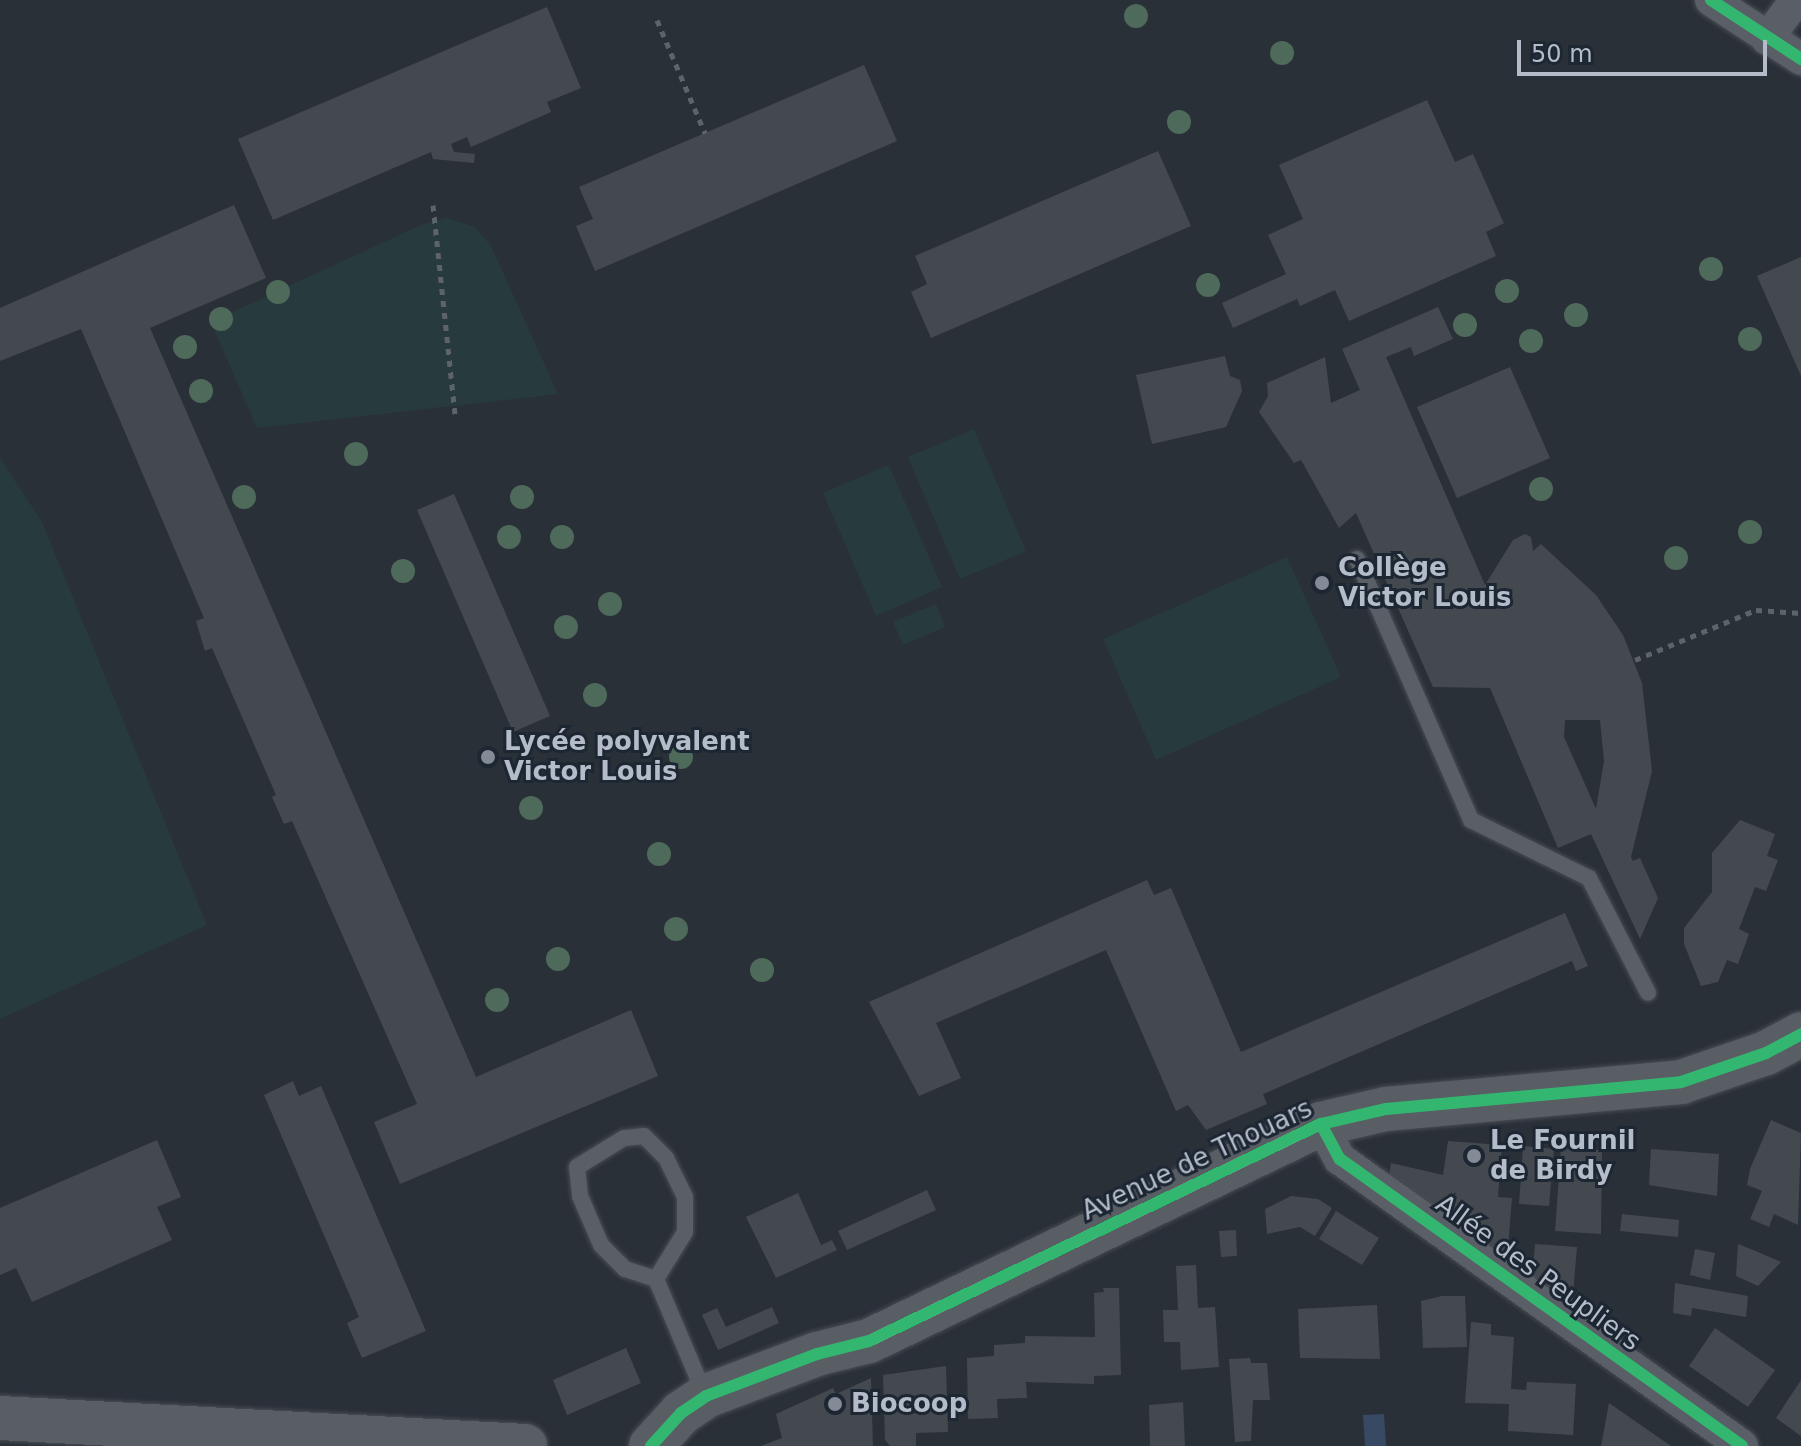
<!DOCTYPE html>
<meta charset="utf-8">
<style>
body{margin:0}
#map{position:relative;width:1801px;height:1446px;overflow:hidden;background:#2a3038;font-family:"DejaVu Sans",sans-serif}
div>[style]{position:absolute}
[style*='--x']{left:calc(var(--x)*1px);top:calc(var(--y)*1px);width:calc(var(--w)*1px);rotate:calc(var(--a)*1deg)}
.green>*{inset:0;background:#273a3e}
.water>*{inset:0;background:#384963}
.building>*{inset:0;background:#444950}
.path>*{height:5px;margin-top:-2.5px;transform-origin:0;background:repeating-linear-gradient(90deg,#5d636a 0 6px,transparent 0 12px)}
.roads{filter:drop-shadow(0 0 2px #484c53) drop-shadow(0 0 2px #484c53)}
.lane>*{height:16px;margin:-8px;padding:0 8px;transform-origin:8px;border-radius:8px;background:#5a5e66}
.street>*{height:32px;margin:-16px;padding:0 16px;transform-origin:16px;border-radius:16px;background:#5a5e66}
.secondary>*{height:44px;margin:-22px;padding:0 22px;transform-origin:22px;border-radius:22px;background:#595d64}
.cycleway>*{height:12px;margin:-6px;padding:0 6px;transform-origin:6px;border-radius:6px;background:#33b770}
.trees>*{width:24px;height:24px;margin:-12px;border-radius:50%;background:#4e6a5a}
.dots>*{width:22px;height:22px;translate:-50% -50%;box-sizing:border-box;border:4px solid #1d2633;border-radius:50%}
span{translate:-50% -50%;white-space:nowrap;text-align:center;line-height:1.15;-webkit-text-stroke:6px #1d2633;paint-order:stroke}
.poi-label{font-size:26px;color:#b4bcc9;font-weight:700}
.left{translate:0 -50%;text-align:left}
.street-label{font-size:26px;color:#b4bcc9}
.scale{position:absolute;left:1517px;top:40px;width:250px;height:36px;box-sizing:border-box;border:4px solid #b4bcc9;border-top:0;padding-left:10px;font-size:24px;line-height:28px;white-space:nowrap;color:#b4bcc9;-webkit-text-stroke:6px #1d2633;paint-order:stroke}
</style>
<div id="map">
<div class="green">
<div style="clip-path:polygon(447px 218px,475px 227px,491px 246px,558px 394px,257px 428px,211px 322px,423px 224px)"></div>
<div style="clip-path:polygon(974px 429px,1026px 551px,960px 579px,908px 457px)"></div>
<div style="clip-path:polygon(0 458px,42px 522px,207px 925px,0 1019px)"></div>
<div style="clip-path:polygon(889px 465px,942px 587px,876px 616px,823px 493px)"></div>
<div style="clip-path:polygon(1287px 557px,1341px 677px,1156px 760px,1103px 639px)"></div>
<div style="clip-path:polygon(936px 604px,945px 627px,903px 645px,893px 622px)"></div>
</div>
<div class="water">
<div style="clip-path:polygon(1384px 1414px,1386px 1446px,1365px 1446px,1363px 1415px)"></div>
</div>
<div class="building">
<div style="clip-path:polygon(547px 7px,581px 88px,547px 102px,551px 112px,471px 147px,467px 137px,451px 144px,454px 152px,475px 154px,474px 163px,433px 159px,431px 152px,273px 220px,238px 139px)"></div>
<div style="clip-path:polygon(864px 65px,897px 141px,595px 271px,576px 226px,593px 219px,579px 187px)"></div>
<div style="clip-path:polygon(1427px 100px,1455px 162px,1473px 154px,1501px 217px,1504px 223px,1486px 232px,1496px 256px,1349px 321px,1335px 290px,1300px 306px,1297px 299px,1233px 328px,1222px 303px,1286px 274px,1268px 235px,1303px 219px,1279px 165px)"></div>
<div style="clip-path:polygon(1158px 151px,1191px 226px,931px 338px,911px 292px,927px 284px,915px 256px)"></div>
<div style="clip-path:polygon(234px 205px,266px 278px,150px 328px,476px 1077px,631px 1010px,658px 1076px,400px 1184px,374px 1122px,417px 1104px,292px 821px,284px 824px,272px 797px,276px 795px,212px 648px,205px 651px,196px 621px,204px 618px,81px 329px,0 361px,0 308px)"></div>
<div style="clip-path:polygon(1801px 257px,1801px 376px,1757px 276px)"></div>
<div style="clip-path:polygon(evenodd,1438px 307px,1453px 339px,1414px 356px,1411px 347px,1386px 357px,1485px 585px,1513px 540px,1525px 534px,1531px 537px,1533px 551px,1541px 544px,1596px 595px,1623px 635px,1642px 683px,1652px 771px,1631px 857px,1633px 861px,1640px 858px,1658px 898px,1640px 939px,1591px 834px,1558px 848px,1490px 688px,1433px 687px,1356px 513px,1339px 528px,1301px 460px,1294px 463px,1259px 412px,1268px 396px,1267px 383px,1325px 357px,1331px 403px,1360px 390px,1342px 349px,1438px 307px,1565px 720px,1600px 720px,1604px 761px,1596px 809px,1564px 737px,1565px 720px)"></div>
<div style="clip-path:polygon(1225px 356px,1230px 376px,1240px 380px,1242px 391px,1226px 427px,1152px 444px,1136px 375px)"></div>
<div style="clip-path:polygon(1510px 367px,1550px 458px,1457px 498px,1417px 407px)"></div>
<div style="clip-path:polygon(454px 494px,550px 716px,513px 732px,417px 510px)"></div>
<div style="clip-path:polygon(1740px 820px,1775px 834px,1767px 856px,1778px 860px,1766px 891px,1755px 887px,1739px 929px,1749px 934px,1738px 964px,1727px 960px,1718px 982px,1701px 986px,1684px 944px,1684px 928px,1712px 892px,1712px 853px)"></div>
<div style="clip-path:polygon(1147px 880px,1154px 895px,1171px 888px,1241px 1052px,1565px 913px,1588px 966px,1576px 971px,1572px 961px,1263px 1094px,1267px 1104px,1206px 1130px,1188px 1105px,1176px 1111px,1106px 950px,936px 1023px,961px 1078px,919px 1096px,869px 1002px)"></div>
<div style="clip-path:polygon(293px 1081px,299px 1096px,321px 1086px,426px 1331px,362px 1358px,347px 1323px,359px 1317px,264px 1095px)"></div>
<div style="clip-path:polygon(1771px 1120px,1801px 1133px,1798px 1225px,1774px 1214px,1769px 1227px,1750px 1219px,1762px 1191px,1747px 1185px,1750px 1169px)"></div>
<div style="clip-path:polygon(157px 1140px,181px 1197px,157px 1207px,172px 1240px,32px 1302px,16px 1268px,0 1275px,0 1208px)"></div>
<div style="clip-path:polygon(1448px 1141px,1502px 1145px,1498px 1197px,1512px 1198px,1507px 1260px,1389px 1176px,1391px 1163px,1443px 1175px)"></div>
<div style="clip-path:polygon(1523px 1146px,1554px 1149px,1549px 1206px,1519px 1204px)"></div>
<div style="clip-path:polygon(1561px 1148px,1602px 1150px,1601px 1234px,1555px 1231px)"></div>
<div style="clip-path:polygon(1651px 1149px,1719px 1154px,1717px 1196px,1649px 1185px)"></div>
<div style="clip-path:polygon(927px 1190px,936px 1210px,847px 1250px,838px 1231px)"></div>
<div style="clip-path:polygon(798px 1193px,821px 1245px,832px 1240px,837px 1250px,776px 1278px,746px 1217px)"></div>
<div style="clip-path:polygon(1291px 1196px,1318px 1199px,1332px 1208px,1315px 1236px,1300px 1227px,1267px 1234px,1265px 1209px)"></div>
<div style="clip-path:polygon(1336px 1211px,1379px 1238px,1362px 1265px,1319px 1239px)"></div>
<div style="clip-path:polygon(1622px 1214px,1679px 1220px,1678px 1237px,1620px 1231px)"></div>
<div style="clip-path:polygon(1236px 1230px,1237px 1256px,1221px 1257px,1219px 1231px)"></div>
<div style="clip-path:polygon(1535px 1244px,1577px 1247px,1572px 1306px,1532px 1277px)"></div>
<div style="clip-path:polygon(1738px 1244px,1758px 1252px,1781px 1262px,1758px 1286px,1736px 1276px)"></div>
<div style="clip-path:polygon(1695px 1249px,1715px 1253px,1710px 1280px,1690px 1275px)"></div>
<div style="clip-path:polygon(1196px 1265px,1198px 1308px,1215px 1307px,1219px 1367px,1181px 1370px,1180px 1342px,1164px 1342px,1163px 1310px,1178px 1310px,1176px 1266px)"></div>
<div style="clip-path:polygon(1675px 1283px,1748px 1296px,1746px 1317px,1692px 1308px,1691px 1316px,1673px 1313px)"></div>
<div style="clip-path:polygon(1103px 1288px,1119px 1288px,1121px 1375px,1094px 1376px,1094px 1384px,1026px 1382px,1027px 1398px,997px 1399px,998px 1418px,968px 1419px,967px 1358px,994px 1356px,994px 1345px,1025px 1343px,1025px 1336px,1095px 1337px,1094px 1293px,1104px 1292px)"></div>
<div style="clip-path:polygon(1442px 1296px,1465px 1296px,1467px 1347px,1423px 1348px,1421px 1301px)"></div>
<div style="clip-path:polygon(1377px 1305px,1380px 1359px,1300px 1358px,1298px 1309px)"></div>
<div style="clip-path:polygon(772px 1307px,779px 1323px,718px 1350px,702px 1315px,717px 1308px,726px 1327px)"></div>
<div style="clip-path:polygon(1471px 1322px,1491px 1324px,1491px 1335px,1514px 1337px,1511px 1389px,1526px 1390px,1527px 1382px,1576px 1384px,1573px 1435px,1508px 1431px,1509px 1404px,1465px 1403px)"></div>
<div style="clip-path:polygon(1715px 1328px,1775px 1370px,1748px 1407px,1689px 1366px)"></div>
<div style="clip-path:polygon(626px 1348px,641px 1383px,567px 1415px,553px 1380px)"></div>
<div style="clip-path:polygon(1250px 1358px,1251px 1363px,1267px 1363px,1270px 1400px,1253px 1400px,1251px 1441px,1235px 1442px,1229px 1359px)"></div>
<div style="clip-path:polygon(946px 1366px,948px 1432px,916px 1433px,916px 1446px,890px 1446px,885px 1440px,883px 1375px)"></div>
<div style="clip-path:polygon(871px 1378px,873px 1446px,761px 1446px,782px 1438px,776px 1414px,833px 1388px,836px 1394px)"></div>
<div style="clip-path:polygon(1801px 1380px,1801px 1436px,1776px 1418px)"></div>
<div style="clip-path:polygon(1183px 1402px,1185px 1446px,1150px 1446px,1149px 1405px)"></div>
<div style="clip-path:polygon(1609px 1403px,1671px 1446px,1601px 1446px)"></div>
</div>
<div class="path">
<div style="--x:657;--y:20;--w:123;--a:67"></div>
<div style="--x:433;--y:205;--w:210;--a:84"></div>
<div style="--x:1635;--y:660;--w:131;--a:-22.5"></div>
<div style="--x:1756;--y:610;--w:45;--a:3.8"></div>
</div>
<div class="roads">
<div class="lane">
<div style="--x:1357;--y:559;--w:285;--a:66.4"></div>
<div style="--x:1471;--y:820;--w:131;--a:26.2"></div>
<div style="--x:1589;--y:878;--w:129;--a:62.8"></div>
<div style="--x:656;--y:1279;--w:55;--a:-58.3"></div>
<div style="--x:685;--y:1232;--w:35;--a:-90"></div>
<div style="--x:685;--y:1197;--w:43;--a:-116"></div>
<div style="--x:666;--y:1158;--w:31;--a:-135"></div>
<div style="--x:644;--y:1136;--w:20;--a:174"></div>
<div style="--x:624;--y:1138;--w:55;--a:148.3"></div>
<div style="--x:577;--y:1167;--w:29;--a:84"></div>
<div style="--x:580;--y:1196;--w:53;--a:66.8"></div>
<div style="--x:601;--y:1245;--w:34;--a:45"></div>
<div style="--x:625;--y:1269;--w:33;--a:18"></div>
<div style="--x:656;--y:1279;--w:126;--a:67.1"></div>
</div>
<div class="street">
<div style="--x:1711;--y:0;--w:108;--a:33.2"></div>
<div style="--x:1767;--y:39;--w:49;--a:-53.4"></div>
<div style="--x:1321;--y:1124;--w:40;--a:62"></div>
<div style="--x:1340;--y:1159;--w:494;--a:35.5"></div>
</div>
<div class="secondary">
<div style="--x:0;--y:1418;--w:526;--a:3.05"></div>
<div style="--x:651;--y:1446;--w:45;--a:-47.7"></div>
<div style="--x:681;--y:1413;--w:30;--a:-34"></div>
<div style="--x:706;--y:1396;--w:119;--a:-20.7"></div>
<div style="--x:817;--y:1354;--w:54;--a:-14"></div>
<div style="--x:869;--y:1341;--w:501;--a:-25.65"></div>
<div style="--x:1321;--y:1124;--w:67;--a:-13"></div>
<div style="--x:1386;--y:1109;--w:296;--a:-5.2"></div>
<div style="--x:1681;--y:1082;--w:90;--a:-18.8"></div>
<div style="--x:1766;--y:1053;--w:40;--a:-28"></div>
</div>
</div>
<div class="cycleway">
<div style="--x:1711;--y:0;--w:108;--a:33.2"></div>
<div style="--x:1321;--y:1124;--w:40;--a:62"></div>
<div style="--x:1340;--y:1159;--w:494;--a:35.5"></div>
<div style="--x:651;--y:1446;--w:45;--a:-47.7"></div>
<div style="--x:681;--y:1413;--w:30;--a:-34"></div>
<div style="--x:706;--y:1396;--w:119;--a:-20.7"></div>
<div style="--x:817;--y:1354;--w:54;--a:-14"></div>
<div style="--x:869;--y:1341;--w:501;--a:-25.65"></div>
<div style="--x:1321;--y:1124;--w:67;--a:-13"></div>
<div style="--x:1386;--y:1109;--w:296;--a:-5.2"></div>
<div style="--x:1681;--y:1082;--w:90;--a:-18.8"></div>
<div style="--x:1766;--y:1053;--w:40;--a:-28"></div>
</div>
<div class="trees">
<div style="left:1136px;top:16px"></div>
<div style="left:1282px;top:53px"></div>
<div style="left:1179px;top:122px"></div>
<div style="left:1711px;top:269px"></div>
<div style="left:1208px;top:285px"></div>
<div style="left:1507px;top:291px"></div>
<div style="left:278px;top:292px"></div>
<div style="left:1576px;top:315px"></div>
<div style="left:221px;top:319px"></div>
<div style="left:1465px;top:325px"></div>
<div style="left:1750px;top:339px"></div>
<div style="left:1531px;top:341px"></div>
<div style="left:185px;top:347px"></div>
<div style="left:201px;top:391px"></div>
<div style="left:356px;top:454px"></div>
<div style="left:1541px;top:489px"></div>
<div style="left:244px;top:497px"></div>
<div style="left:522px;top:497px"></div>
<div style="left:1750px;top:532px"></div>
<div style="left:509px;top:537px"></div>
<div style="left:562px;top:537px"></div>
<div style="left:1676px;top:558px"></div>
<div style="left:403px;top:571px"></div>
<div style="left:610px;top:604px"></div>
<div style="left:566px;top:627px"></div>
<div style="left:595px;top:695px"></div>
<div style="left:681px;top:757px"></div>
<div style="left:531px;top:808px"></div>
<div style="left:659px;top:854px"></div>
<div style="left:676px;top:929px"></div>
<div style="left:558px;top:959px"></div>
<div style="left:762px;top:970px"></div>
<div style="left:497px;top:1000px"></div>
</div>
<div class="dots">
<div style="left:1322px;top:583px;background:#848b96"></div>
<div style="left:488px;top:757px;background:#848b96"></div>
<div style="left:1474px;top:1156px;background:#848b96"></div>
<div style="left:835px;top:1404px;background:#848b96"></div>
</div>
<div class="poi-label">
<span class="left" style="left:1338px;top:583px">Collège<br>Victor Louis</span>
<span class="left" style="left:504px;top:757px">Lycée polyvalent<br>Victor Louis</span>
<span class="left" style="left:1490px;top:1156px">Le Fournil<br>de Birdy</span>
<span class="left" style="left:851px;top:1404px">Biocoop</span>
</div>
<div class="street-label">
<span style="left:1197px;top:1160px;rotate:-25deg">Avenue de Thouars</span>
<span style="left:1538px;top:1273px;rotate:36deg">Allée des Peupliers</span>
</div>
<div class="scale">50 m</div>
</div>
